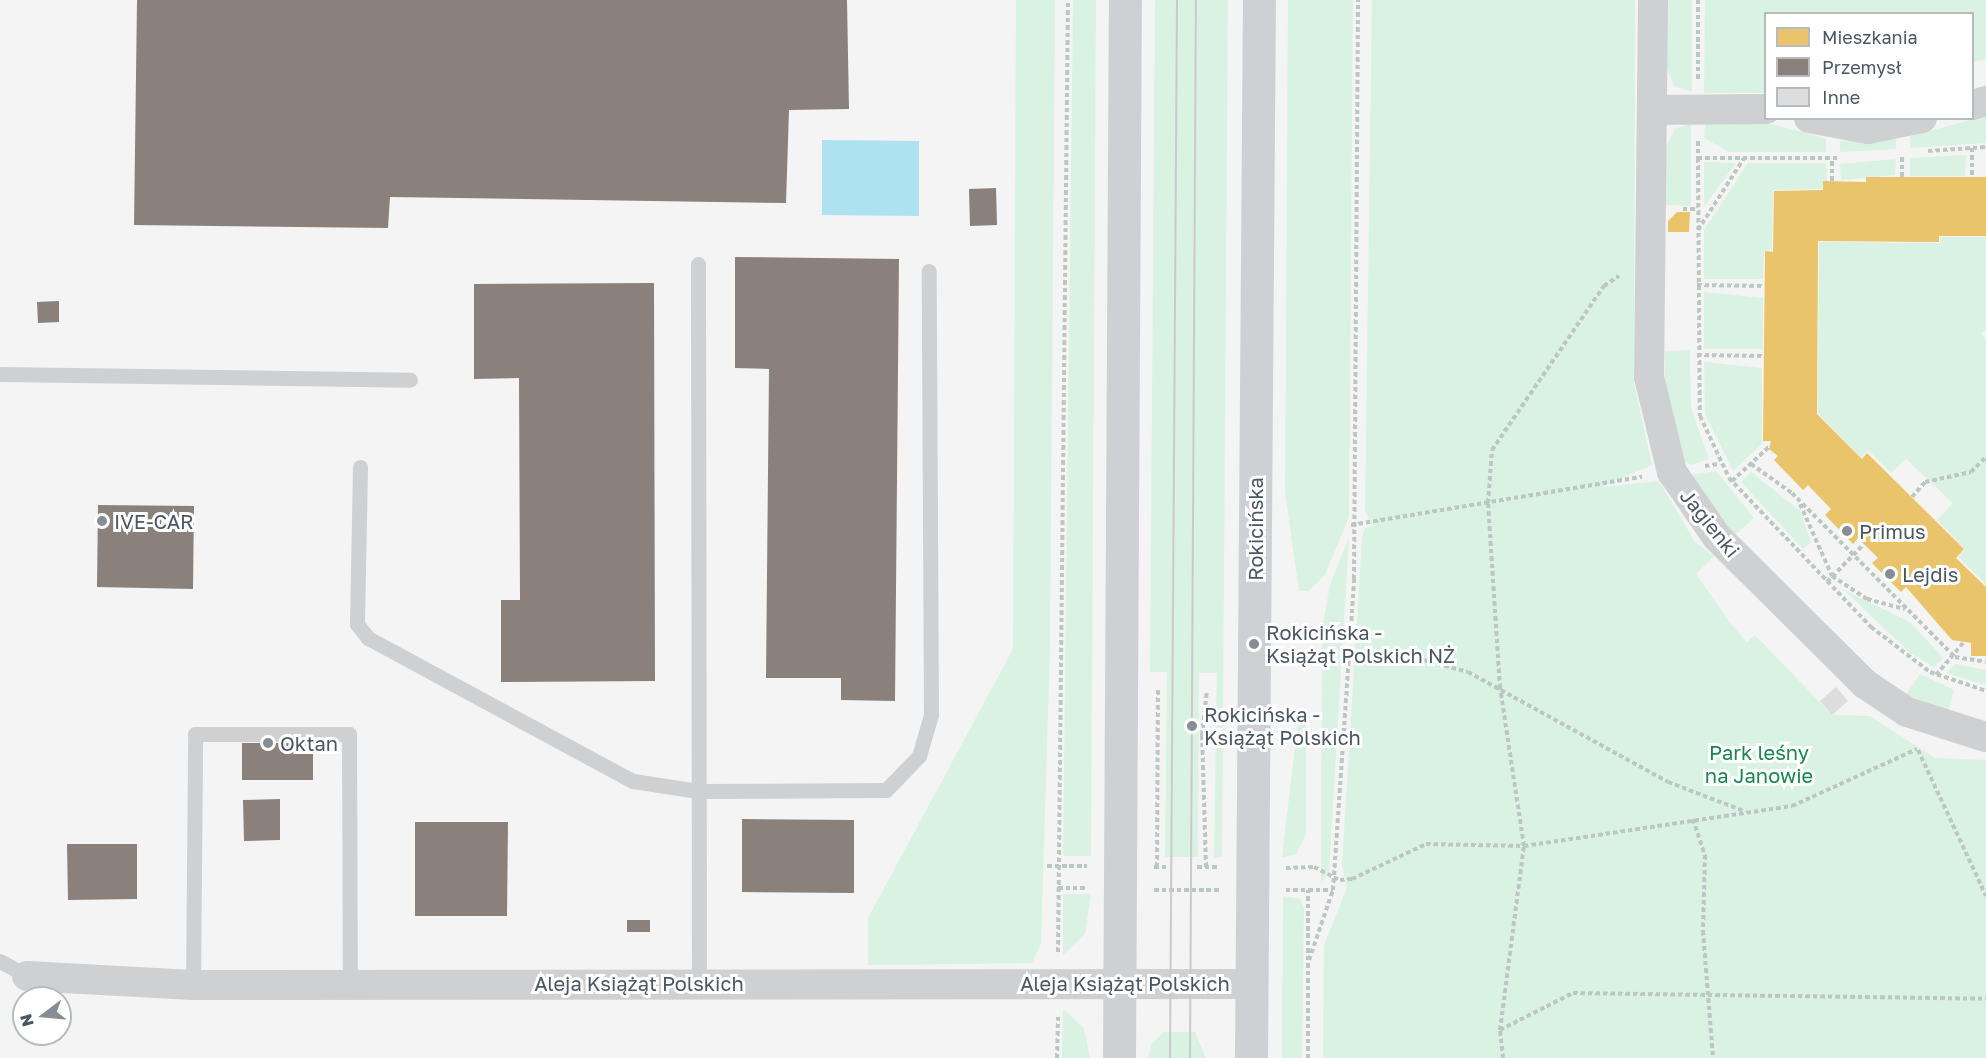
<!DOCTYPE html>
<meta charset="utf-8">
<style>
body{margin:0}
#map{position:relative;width:1986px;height:1058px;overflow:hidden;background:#f4f4f4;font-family:"Golos Text",sans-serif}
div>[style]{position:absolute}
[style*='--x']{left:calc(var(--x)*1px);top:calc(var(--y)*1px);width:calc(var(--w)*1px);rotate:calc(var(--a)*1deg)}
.green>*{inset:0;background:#d9f2e3}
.water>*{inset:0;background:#aee2f0}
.homes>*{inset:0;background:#e9c46a}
.industry>*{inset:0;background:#8a817c}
.building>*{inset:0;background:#ddddde}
.path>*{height:4px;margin-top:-2px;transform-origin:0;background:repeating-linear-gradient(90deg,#bcc7c4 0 4.5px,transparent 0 7.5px)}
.lane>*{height:15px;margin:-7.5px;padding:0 7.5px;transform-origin:7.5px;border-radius:7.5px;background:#ced0d2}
.street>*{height:30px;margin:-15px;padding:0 15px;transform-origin:15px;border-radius:15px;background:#ced0d2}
.secondary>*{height:33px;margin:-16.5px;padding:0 16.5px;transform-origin:16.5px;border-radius:16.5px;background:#ced0d4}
.tram>*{height:1.5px;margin:-0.75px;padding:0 0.75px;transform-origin:0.75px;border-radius:0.75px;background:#c9cacc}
.dots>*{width:16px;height:16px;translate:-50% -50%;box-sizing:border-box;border:3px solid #fff;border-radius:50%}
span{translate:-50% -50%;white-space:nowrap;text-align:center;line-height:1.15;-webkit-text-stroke:6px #fff;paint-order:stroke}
.poi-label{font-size:20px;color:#4a5661}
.left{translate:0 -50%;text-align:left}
.street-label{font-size:20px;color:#4a5661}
.park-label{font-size:20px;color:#17864f}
.legend{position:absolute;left:1764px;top:12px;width:210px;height:108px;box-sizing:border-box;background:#fff;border:2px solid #b7bbc0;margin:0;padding:8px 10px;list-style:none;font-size:18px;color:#4a5661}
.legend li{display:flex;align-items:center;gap:12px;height:30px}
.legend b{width:30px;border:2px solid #b7bbc0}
.north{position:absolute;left:12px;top:986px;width:60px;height:60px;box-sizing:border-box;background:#fff;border:2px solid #b7bbc0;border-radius:50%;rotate:254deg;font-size:16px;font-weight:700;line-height:24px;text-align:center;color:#4a5661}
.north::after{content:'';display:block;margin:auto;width:21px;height:27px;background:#868d94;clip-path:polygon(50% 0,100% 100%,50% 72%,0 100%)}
</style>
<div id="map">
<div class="green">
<div style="clip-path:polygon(1016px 0,1055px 0,1050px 647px,1041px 944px,1032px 963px,868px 965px,868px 918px,1013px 649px)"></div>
<div style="clip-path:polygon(1073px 0,1096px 0,1091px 856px,1063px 856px)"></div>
<div style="clip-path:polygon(1155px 0,1228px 0,1222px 857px,1214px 858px,1217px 673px,1199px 673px,1198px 857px,1165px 857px,1167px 672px,1150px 672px)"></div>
<div style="clip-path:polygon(1288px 0,1353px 0,1349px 517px,1325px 575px,1309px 591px,1299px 591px,1285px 492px)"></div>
<div style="clip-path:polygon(1372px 0,1635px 0,1634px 383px,1652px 465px,1601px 487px,1659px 481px,1695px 542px,1714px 556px,1696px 574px,1731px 624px,1747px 642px,1755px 635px,1832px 715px,1870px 716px,1935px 758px,1986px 760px,1986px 1058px,1323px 1058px,1324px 945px,1347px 888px,1342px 865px,1362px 538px,1365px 528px,1373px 526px,1365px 511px)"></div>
<div style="clip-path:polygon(1667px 0,1692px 0,1692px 92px,1674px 86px,1667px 69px)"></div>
<div style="clip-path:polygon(1705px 0,1986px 0,1986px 59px,1973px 62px,1972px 14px,1766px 14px,1765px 93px,1704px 93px)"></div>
<div style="clip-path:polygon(1986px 116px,1986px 143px,1910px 148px,1910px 136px)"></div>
<div style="clip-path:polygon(1691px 123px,1691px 206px,1666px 205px,1666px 147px,1675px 129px)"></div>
<div style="clip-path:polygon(1705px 123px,1771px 124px,1806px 133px,1826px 139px,1826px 152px,1729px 152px,1704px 138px)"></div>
<div style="clip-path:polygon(1896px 139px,1896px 149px,1840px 152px,1840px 141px)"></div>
<div style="clip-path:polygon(1966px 155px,1965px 176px,1910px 176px,1910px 158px)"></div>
<div style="clip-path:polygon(1896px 159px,1895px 175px,1841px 180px,1840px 164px)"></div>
<div style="clip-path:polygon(1704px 162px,1736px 163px,1704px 207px)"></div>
<div style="clip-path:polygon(1748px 163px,1826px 163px,1827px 180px,1822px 189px,1773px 190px,1772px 250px,1764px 251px,1763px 279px,1704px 279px,1704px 230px)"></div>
<div style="clip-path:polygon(1940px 237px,1986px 237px,1986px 329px,1981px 334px,1986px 339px,1986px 584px,1958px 557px,1965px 549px,1937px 520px,1953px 503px,1906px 459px,1891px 473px,1868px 450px,1861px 457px,1818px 413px,1819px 242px,1940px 243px)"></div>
<div style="clip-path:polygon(1704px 292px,1763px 298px,1763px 349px,1704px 349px)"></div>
<div style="clip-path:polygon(1690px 350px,1691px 408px,1709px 459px,1691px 465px,1684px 461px,1665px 385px,1665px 351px)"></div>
<div style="clip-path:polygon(1704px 362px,1762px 368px,1762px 444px,1733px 471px,1705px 414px)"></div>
<div style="clip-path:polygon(1716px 471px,1754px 518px,1735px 535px,1690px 475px)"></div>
<div style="clip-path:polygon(1751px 472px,1800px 511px,1811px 542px,1803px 549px,1741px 482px)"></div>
<div style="clip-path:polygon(1349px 537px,1329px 872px,1321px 882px,1322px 629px,1330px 585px)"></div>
<div style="clip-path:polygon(1844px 590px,1911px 623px,1943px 658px,1934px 667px,1910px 653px)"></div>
<div style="clip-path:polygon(1955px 664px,1986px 670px,1986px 685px,1946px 673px)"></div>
<div style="clip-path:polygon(1920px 674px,1954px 690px,1947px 715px,1905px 696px)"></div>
<div style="clip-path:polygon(1299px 713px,1306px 717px,1306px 834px,1296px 855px,1282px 857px)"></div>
<div style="clip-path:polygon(1063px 894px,1091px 894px,1085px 934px,1063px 955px)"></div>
<div style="clip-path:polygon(1283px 896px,1300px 899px,1304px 908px,1302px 1058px,1282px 1058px)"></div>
<div style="clip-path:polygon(1063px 1009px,1084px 1028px,1090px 1058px,1062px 1058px)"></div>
<div style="clip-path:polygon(1164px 1032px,1195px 1032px,1206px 1058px,1148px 1058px,1152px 1043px)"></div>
</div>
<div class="water">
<div style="clip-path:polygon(822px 140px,919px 141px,919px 216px,822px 215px)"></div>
</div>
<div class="homes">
<div style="clip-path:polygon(1866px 177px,1986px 177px,1986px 236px,1939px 236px,1939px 242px,1818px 241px,1817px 414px,1862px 459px,1867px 453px,1964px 549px,1956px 558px,1986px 587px,1986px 656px,1971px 656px,1971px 643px,1952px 640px,1906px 587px,1901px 592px,1872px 563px,1878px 558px,1858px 538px,1853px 544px,1825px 515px,1831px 509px,1808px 485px,1803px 490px,1774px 460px,1778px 456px,1769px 449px,1771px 441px,1763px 441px,1765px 251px,1773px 252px,1774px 191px,1823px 190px,1823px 181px,1866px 182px)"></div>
<div style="clip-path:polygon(1677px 212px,1690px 212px,1689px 232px,1668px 232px,1668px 221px)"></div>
</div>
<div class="industry">
<div style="clip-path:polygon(137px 0,847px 0,849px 109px,789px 110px,786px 203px,390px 197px,388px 228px,134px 225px)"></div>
<div style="clip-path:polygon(996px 188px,997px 225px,970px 226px,969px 189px)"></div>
<div style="clip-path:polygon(735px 257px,899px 259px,895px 701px,841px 700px,841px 678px,766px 678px,769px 369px,735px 368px)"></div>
<div style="clip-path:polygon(654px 283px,655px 681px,501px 682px,501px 600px,520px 600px,519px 378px,474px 379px,474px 284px)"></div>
<div style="clip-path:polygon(59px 301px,59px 322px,38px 323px,37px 302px)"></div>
<div style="clip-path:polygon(98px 505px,194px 506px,193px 589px,97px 587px)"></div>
<div style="clip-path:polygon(242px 743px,313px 743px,313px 780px,242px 780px)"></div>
<div style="clip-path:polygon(280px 799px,280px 840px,244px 841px,243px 800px)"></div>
<div style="clip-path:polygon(742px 819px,854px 820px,854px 893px,742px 892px)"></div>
<div style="clip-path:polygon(415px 822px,508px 822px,507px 916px,415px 916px)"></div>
<div style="clip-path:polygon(67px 844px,137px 844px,137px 899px,68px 900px)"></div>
<div style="clip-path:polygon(627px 920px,650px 920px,650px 932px,627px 932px)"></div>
</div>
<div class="building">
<div style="clip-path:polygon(1836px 687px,1848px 701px,1832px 715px,1820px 701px)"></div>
</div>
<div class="path">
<div style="--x:1698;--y:79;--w:79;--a:-90"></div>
<div style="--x:1698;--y:141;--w:17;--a:90"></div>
<div style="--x:1972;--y:148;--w:29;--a:90"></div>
<div style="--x:1928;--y:151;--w:58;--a:-3.9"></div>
<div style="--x:1837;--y:158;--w:139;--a:180"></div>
<div style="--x:1698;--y:158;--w:258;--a:89.6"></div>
<div style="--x:1700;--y:416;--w:68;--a:64.9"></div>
<div style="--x:1729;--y:478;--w:206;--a:46.4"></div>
<div style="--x:1871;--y:627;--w:74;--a:37.3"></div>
<div style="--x:1930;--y:672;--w:59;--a:18.7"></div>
<div style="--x:1902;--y:177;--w:23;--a:-90"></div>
<div style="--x:1832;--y:181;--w:23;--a:-90"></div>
<div style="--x:1683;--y:209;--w:14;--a:0"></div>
<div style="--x:1698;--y:230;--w:85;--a:-57.4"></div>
<div style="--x:1697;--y:285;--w:67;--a:0.9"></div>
<div style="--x:1697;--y:355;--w:67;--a:0.9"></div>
<div style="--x:1751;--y:464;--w:50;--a:35.3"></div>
<div style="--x:1792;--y:493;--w:231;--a:45.2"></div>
<div style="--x:1955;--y:657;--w:31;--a:9"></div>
<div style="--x:1705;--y:466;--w:14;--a:-8"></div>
<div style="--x:1732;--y:481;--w:52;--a:-42.6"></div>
<div style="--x:1912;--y:497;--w:20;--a:-49"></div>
<div style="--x:1925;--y:482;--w:47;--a:-12.3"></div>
<div style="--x:1971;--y:472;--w:21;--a:-45"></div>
<div style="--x:1800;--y:504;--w:79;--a:66"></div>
<div style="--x:1832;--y:576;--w:42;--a:33.3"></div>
<div style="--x:1867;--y:599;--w:39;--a:15"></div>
<div style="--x:1351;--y:525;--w:295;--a:-9.4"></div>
<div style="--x:1827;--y:582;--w:53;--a:-45.8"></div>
<div style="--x:1347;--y:658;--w:54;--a:-4.2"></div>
<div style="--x:1401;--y:654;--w:69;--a:15"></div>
<div style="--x:1468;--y:672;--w:228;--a:28.8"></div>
<div style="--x:1668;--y:782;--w:81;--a:20.9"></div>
<div style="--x:1936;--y:675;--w:42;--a:-49.8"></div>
<div style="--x:1918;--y:750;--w:161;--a:65"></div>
<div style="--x:1693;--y:819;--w:38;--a:72"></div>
<div style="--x:1705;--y:855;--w:76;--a:91.5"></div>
<div style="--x:1703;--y:931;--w:127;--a:85.5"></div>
<div style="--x:1047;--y:866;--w:40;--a:0"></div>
<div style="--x:1154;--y:867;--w:12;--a:0"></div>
<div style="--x:1157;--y:867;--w:178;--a:-89.7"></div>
<div style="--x:1197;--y:867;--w:22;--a:0"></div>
<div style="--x:1206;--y:867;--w:132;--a:-91.7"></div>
<div style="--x:1202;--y:735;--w:45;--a:-83.7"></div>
<div style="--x:1286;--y:868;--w:28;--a:-2"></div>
<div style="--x:1314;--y:867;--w:29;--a:27"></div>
<div style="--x:1340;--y:880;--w:12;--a:-5"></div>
<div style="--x:1352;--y:879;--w:82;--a:-25.3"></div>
<div style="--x:1426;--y:844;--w:98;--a:1.2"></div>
<div style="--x:1524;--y:846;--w:271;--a:-8.5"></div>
<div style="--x:1792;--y:806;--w:137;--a:-24.5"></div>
<div style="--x:1058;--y:888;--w:29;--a:0"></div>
<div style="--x:1154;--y:890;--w:65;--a:0"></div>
<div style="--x:1286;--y:890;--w:47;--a:0"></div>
<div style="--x:1058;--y:952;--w:952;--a:-89.4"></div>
<div style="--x:1309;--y:960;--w:74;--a:-71.1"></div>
<div style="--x:1333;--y:890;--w:312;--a:-86.1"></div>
<div style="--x:1354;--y:579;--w:579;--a:-89.6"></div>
<div style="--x:1500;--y:1030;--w:186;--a:-82.6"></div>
<div style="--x:1524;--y:846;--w:160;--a:-98.6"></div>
<div style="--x:1500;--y:688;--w:185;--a:-93.7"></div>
<div style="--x:1488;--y:503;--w:53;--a:-85.7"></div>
<div style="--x:1492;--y:450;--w:199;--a:-55.7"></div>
<div style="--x:1604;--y:286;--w:18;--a:-34"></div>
<div style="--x:1057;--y:1058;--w:41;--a:-88.6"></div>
<div style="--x:1308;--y:1058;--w:168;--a:-90"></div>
<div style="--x:1503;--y:1058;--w:28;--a:-96"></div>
<div style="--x:1500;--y:1030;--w:82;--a:-26.9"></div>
<div style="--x:1573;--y:993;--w:413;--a:0.8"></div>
</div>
<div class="lane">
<div style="--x:698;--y:264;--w:719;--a:89.92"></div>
<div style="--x:0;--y:374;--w:410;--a:0.8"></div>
<div style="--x:360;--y:467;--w:157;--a:91.1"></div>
<div style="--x:357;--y:624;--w:18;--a:52"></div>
<div style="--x:368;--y:638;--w:301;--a:28.4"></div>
<div style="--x:633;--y:781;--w:66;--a:8.7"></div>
<div style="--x:698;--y:791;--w:188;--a:-0.3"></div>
<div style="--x:886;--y:790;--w:47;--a:-45.9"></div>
<div style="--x:919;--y:756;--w:43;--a:-73.7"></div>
<div style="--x:931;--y:715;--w:444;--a:-90.3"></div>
<div style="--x:0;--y:961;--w:31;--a:29"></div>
<div style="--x:193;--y:985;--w:251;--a:-89.5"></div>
<div style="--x:195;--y:734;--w:154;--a:0"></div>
<div style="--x:349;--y:734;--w:251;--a:89.8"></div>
</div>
<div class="street">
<div style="--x:1653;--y:0;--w:377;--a:90.6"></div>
<div style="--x:1649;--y:377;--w:98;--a:76.4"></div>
<div style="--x:1672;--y:472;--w:79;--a:55.3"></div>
<div style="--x:1717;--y:537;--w:209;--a:44.8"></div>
<div style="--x:1865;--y:684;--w:50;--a:33.7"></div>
<div style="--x:1907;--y:712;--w:83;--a:17.6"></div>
<div style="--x:1972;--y:105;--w:15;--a:-16"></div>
<div style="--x:1653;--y:110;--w:113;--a:-0.5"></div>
<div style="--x:1809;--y:118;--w:60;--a:10.6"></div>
<div style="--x:1868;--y:129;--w:55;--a:-11.5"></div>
<div style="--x:27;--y:976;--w:166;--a:3.1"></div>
<div style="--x:193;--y:985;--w:1058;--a:-0.05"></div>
</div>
<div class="secondary">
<div style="--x:1119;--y:1058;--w:1058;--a:-89.68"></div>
<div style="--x:1251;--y:1058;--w:1058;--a:-89.57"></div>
</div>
<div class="tram">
<div style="--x:1170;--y:1058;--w:1058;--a:-89.62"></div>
<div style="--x:1190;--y:1058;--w:1058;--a:-89.68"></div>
</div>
<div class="dots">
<div style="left:102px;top:521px;background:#868d94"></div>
<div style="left:1847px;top:531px;background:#868d94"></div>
<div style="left:1890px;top:574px;background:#868d94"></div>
<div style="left:1254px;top:644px;background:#868d94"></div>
<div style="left:1192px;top:726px;background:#868d94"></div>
<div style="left:268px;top:743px;background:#868d94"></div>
</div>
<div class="poi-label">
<span class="left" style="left:114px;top:521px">IVE-CAR</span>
<span class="left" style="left:1859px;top:531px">Primus</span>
<span class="left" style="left:1902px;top:574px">Lejdis</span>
<span class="left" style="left:1266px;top:644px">Rokicińska -<br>Książąt Polskich NŻ</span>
<span class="left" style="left:1204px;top:726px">Rokicińska -<br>Książąt Polskich</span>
<span class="left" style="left:280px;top:743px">Oktan</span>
</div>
<div class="street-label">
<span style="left:1710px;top:523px;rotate:51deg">Jagienki</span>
<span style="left:1255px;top:529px;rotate:-90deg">Rokicińska</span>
<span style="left:639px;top:983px">Aleja Książąt Polskich</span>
<span style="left:1125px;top:983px">Aleja Książąt Polskich</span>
</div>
<div class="park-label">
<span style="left:1759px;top:764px">Park leśny<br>na Janowie</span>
</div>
<ul class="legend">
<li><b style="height:16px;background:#e9c46a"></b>Mieszkania</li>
<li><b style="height:16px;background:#8a817c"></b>Przemysł</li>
<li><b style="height:16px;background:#ddddde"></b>Inne</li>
</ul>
<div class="north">N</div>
</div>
